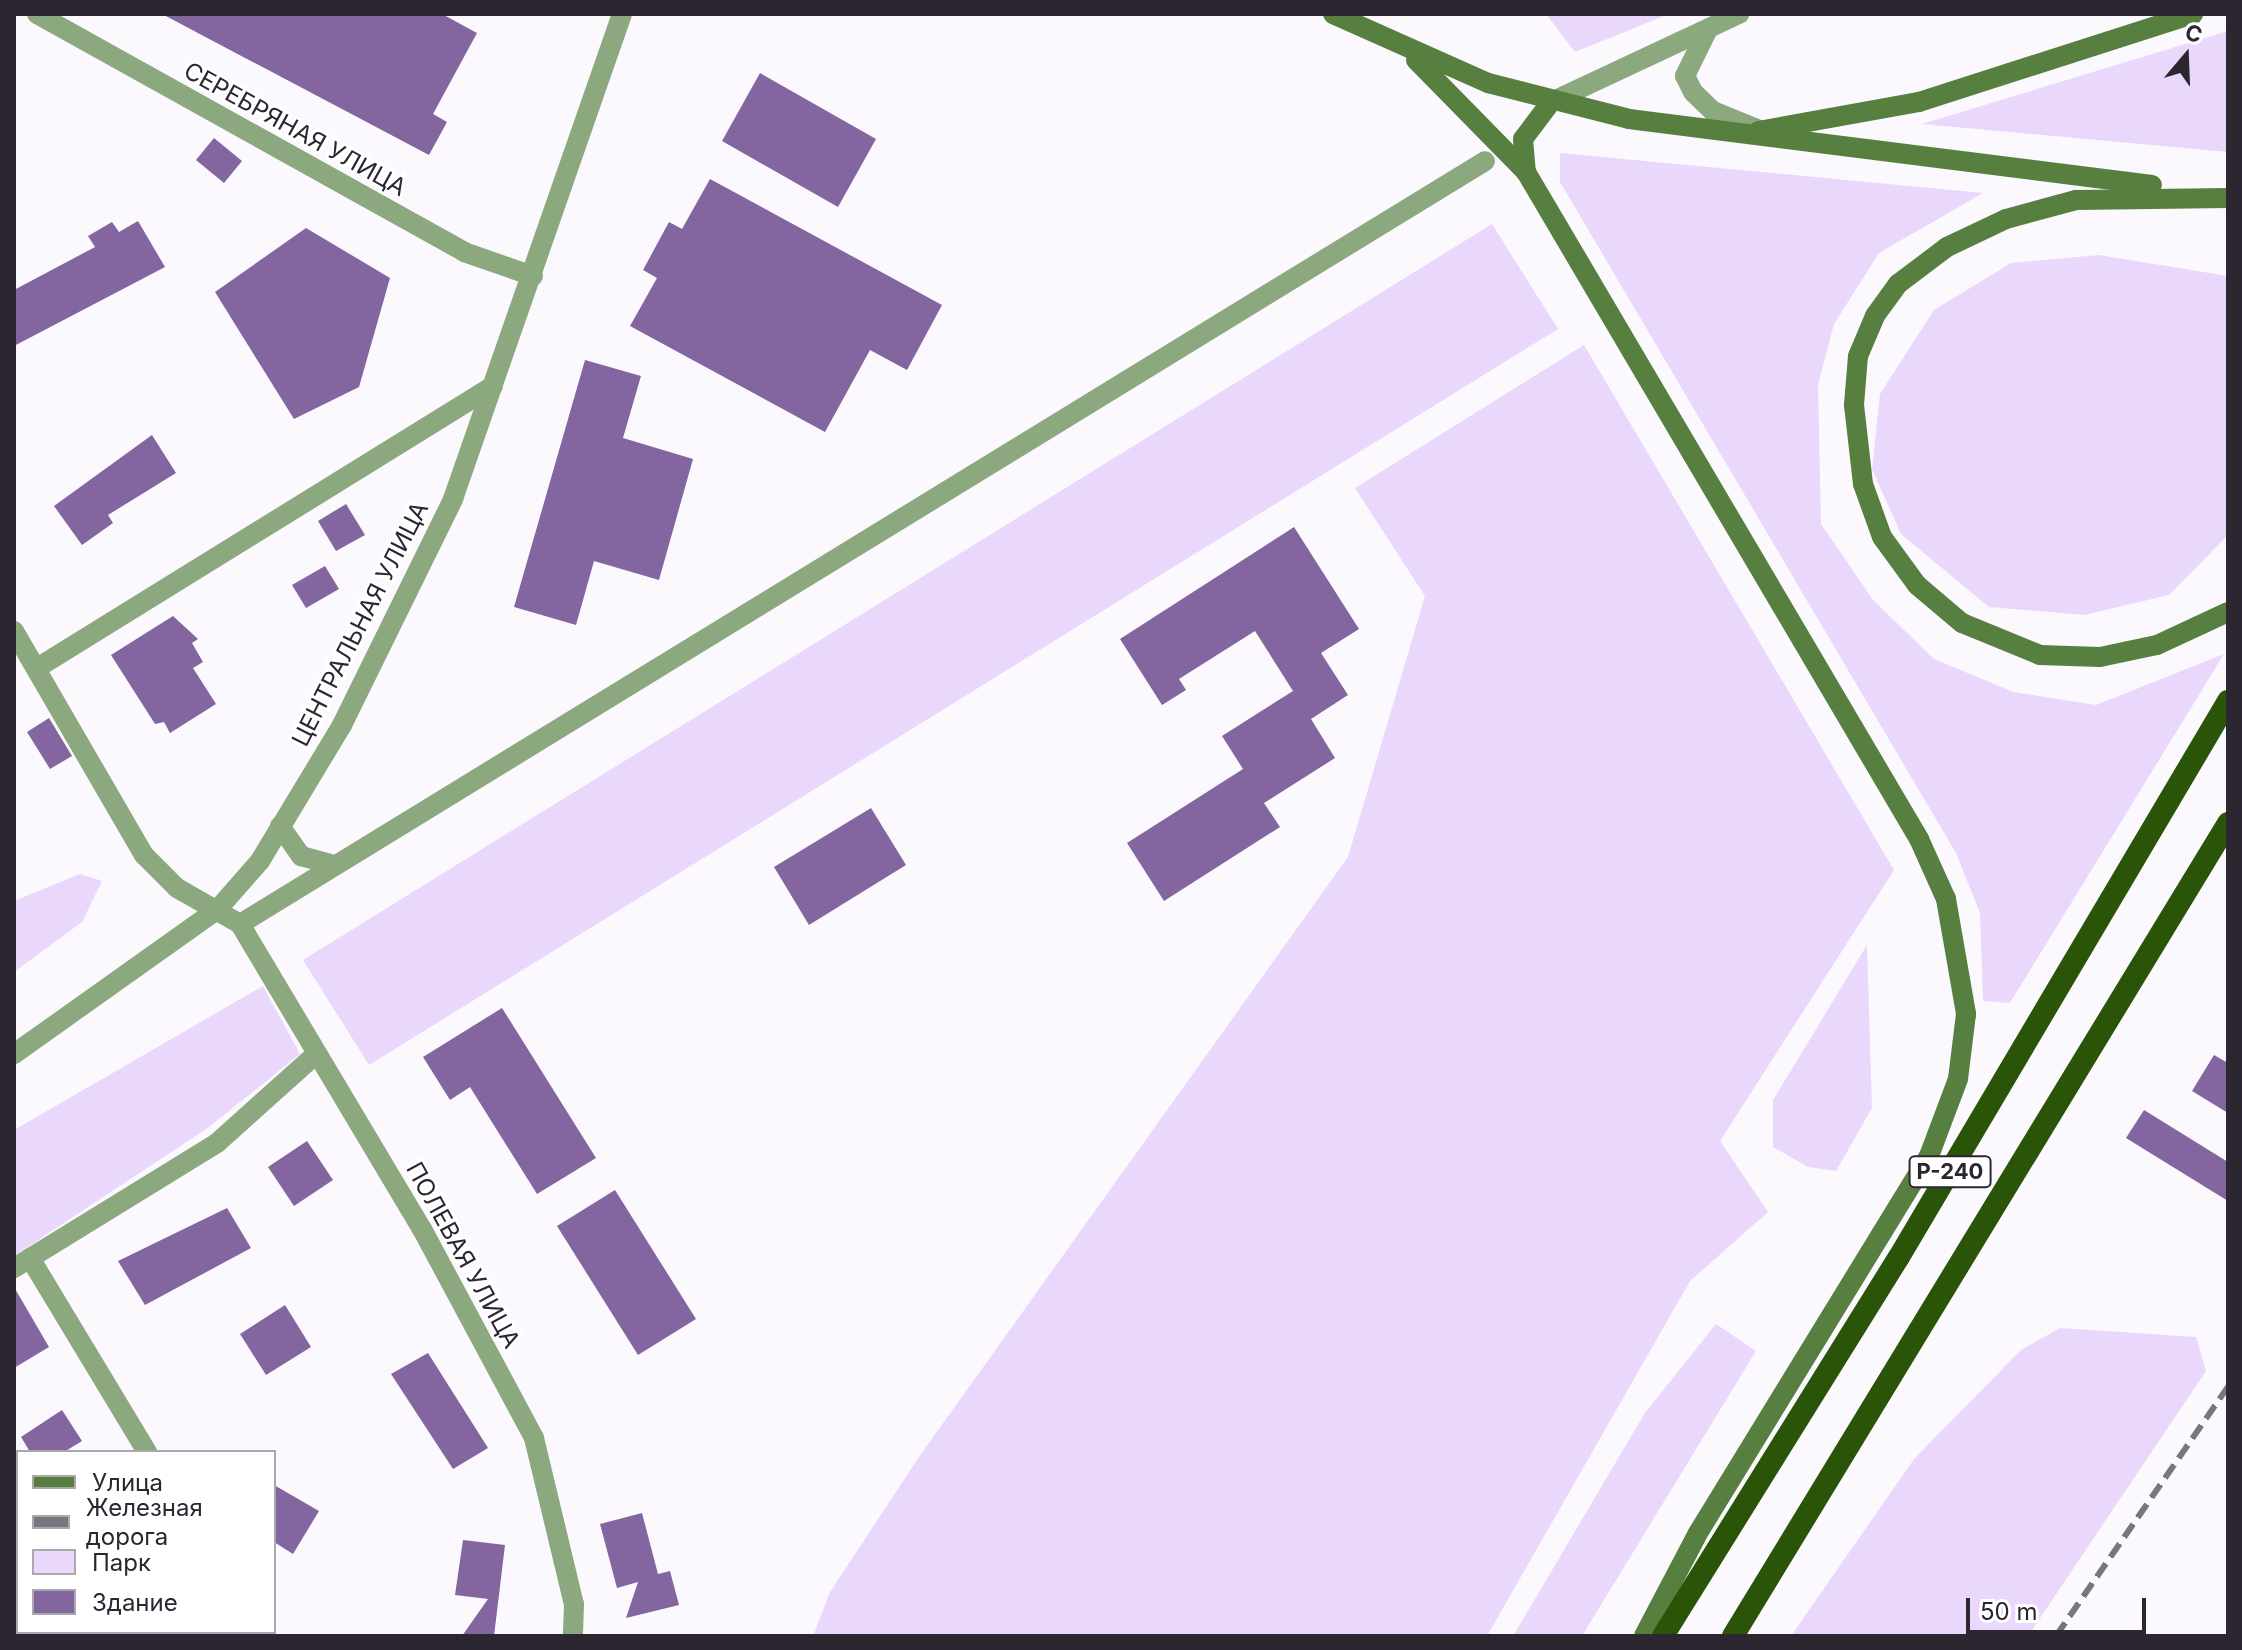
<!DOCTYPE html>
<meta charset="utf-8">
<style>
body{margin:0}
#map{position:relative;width:2242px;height:1650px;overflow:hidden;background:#fbf8fe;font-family:Inter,sans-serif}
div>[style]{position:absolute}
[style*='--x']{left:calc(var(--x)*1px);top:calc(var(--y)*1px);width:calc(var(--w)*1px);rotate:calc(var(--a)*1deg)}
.green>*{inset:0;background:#ead8fc}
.building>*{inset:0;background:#83669f}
.minor>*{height:20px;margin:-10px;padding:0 10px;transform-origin:10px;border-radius:10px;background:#8ca87e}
.tertiary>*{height:20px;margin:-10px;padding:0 10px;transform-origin:10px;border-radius:10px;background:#8ca87e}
.secondary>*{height:20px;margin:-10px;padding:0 10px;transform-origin:10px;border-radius:10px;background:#578040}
.trunk>*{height:22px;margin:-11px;padding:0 11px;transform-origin:11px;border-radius:11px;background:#2a5408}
.rail>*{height:6px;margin-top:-3px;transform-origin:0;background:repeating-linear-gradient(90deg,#7a767f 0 16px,transparent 0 24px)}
span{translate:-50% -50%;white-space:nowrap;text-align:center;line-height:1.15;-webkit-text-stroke:6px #fff;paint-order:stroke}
.shield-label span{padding:2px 6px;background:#fff;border:2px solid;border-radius:6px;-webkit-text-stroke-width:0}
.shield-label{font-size:22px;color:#2c2631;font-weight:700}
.street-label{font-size:24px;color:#2c2631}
.frame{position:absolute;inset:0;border:16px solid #2c2631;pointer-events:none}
.legend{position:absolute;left:16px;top:1450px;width:260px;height:184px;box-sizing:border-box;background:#fff;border:2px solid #aba8ad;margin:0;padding:10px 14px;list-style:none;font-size:24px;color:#2c2631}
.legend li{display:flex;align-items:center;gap:16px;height:40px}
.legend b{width:40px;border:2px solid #aba8ad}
.north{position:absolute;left:2146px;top:16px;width:80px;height:80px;-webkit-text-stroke:6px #fff;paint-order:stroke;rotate:19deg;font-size:22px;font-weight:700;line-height:32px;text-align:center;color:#2c2631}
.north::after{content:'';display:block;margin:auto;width:28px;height:36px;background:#2c2631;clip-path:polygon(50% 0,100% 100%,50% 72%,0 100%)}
.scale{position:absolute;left:1966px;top:1598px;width:180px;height:36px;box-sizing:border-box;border:4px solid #2c2631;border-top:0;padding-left:10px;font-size:24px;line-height:28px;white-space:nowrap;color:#2c2631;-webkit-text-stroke:6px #fff;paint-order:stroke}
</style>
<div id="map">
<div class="green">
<div style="clip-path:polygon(1546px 14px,1669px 14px,1575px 52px)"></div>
<div style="clip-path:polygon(2228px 31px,2228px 152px,1922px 124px)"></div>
<div style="clip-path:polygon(1560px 153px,1983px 193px,1879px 253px,1834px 324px,1818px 385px,1821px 524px,1873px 600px,1934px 659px,2013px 692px,2096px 705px,2224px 654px,2010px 1003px,1983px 1001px,1980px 913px,1956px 853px,1560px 182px)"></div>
<div style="clip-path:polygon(1492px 224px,1558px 329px,369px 1065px,303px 960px)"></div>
<div style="clip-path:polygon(2099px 255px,2228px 276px,2228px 535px,2169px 595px,2084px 615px,1989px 607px,1901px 534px,1872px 469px,1880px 394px,1934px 310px,2011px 263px)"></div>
<div style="clip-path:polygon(1584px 345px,1894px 870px,1720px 1141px,1768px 1212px,1690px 1281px,1487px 1636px,813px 1636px,830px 1592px,921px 1454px,1348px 857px,1425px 596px,1355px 488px)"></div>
<div style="clip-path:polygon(80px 874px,102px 881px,82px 922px,14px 972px,14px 901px)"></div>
<div style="clip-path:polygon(1867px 945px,1872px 1108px,1836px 1171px,1808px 1167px,1773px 1147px,1773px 1100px)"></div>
<div style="clip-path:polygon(263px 986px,300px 1054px,209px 1127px,14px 1256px,14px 1130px)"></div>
<div style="clip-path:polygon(1716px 1324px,1756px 1351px,1582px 1636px,1513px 1636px,1645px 1413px)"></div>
<div style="clip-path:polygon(2060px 1328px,2196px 1337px,2206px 1371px,2028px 1636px,1791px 1636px,1914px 1459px,2021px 1350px)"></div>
</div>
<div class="building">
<div style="clip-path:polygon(162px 14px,442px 14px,477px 33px,433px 114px,447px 122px,429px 155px)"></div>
<div style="clip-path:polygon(760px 73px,876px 139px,838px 207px,722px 141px)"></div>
<div style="clip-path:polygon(214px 138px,242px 161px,224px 183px,196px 160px)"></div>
<div style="clip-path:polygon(710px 179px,942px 305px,907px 370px,870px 350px,825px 432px,630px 326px,657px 278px,643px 270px,669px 222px,682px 229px)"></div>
<div style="clip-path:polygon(138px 221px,165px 267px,14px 346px,14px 290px,95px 247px,88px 236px,112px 222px,119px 232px)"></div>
<div style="clip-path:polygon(306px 228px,390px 278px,359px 387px,294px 419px,215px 292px)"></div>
<div style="clip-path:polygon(585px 360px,641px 376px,623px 438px,693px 459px,659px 580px,594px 561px,576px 625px,514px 607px)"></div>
<div style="clip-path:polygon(152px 435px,176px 473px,108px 515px,113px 523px,82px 545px,54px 506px)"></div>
<div style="clip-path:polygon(346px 504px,365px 535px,336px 551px,318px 521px)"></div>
<div style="clip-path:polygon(1294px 527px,1359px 629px,1321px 653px,1348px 695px,1311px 719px,1335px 758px,1264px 803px,1280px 827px,1164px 901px,1127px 843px,1243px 769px,1222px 736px,1293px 691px,1255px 631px,1179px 679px,1186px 690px,1162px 705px,1120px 639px)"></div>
<div style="clip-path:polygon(325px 566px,339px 589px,306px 608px,292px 585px)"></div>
<div style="clip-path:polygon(173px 616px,198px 639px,192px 643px,203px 662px,193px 668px,216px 704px,170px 733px,164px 722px,155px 724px,111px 655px)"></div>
<div style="clip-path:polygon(49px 718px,72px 756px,50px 769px,27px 732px)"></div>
<div style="clip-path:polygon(871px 808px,906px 865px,809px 925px,774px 867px)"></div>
<div style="clip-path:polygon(502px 1008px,596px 1158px,537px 1194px,470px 1087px,450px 1100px,423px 1057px)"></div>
<div style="clip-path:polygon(2214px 1055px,2228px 1063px,2228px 1113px,2192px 1091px)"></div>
<div style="clip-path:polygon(2144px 1110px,2228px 1162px,2228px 1201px,2126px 1138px)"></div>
<div style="clip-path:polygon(307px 1141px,333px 1180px,294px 1206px,268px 1167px)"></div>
<div style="clip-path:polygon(615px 1190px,696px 1319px,638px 1355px,557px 1226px)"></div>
<div style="clip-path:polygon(227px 1208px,251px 1248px,145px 1305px,118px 1261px)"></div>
<div style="clip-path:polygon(14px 1287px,49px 1347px,14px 1368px)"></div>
<div style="clip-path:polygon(285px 1305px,311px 1347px,266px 1375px,240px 1334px)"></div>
<div style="clip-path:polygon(428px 1353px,488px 1448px,453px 1469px,391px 1374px)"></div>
<div style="clip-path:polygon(62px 1410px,82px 1441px,64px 1452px,30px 1452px,21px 1437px)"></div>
<div style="clip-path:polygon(274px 1485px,319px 1511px,293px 1554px,274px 1542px)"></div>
<div style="clip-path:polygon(642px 1513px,658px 1574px,670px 1571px,679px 1605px,626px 1618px,638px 1582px,617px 1588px,600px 1524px)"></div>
<div style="clip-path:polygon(463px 1540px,505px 1545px,494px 1636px,462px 1636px,488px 1599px,455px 1595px)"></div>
</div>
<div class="minor">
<div style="--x:37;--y:14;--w:489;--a:29.1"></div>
<div style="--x:464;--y:252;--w:73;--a:19.2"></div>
<div style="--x:1707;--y:31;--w:50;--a:116.1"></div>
<div style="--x:1685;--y:76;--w:18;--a:63"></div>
<div style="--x:1693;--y:92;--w:28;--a:44"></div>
<div style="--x:1713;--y:111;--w:53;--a:22.2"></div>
<div style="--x:1551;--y:102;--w:208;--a:-25.1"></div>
<div style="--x:14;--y:631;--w:259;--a:59.9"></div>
<div style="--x:144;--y:855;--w:47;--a:45"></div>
<div style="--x:177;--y:888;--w:73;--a:29.7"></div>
<div style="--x:240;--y:924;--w:1460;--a:-31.5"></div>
<div style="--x:37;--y:668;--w:536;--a:-31.73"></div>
<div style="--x:280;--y:826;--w:37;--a:55"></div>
<div style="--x:301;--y:856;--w:34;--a:15"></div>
<div style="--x:240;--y:924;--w:355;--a:59.2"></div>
<div style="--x:422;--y:1229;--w:237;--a:61.8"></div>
<div style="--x:534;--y:1438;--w:171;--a:76.5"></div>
<div style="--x:574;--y:1604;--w:32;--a:92"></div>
<div style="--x:30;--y:1258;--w:227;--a:58.9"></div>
<div style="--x:14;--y:1268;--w:238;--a:-31.6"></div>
<div style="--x:217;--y:1143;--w:132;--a:-41.9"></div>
<div style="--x:120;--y:1636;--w:5;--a:-53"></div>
</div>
<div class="tertiary">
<div style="--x:14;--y:1054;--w:249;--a:-35.4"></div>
<div style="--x:217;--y:910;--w:65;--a:-48.7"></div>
<div style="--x:260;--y:861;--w:159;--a:-58.9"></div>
<div style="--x:342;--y:725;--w:252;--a:-63.8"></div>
<div style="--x:453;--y:499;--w:514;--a:-70.79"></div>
</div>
<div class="secondary">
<div style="--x:1333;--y:14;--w:170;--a:24"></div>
<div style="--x:1488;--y:83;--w:146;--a:14.3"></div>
<div style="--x:1629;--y:119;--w:527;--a:7.19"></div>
<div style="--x:1416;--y:60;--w:157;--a:45.5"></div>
<div style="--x:1551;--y:102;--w:46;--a:127.1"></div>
<div style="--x:1523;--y:139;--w:33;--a:85"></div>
<div style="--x:1526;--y:172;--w:774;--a:59.49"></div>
<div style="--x:1919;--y:839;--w:66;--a:65.8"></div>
<div style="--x:1946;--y:899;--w:117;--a:80.1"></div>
<div style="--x:1966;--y:1014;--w:65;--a:97"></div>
<div style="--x:1958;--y:1079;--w:82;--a:110.6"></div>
<div style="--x:1929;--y:1156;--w:442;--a:121.5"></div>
<div style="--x:1698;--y:1533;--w:116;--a:117.7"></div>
<div style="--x:1758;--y:131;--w:164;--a:-10.2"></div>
<div style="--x:1919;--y:102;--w:288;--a:-17.8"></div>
<div style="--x:2228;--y:198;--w:152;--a:179.2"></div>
<div style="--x:2076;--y:200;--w:73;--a:164.8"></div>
<div style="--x:2006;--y:219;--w:65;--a:154.6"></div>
<div style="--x:1947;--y:247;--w:61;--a:142.9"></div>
<div style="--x:1898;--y:284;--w:39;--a:126"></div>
<div style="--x:1875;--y:316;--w:43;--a:113"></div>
<div style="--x:1858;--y:356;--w:49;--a:94.7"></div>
<div style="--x:1854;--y:405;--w:80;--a:83.5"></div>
<div style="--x:1863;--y:484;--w:56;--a:70.3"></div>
<div style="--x:1882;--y:537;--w:59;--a:53.9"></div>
<div style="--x:1917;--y:585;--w:59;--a:40.2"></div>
<div style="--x:1962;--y:623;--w:84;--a:22.3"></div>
<div style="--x:2040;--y:655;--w:60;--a:1.9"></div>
<div style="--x:2100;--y:657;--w:58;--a:-11.9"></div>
<div style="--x:2157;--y:645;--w:78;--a:-24.9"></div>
</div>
<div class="trunk">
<div style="--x:1663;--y:1636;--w:446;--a:-58.1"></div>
<div style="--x:1899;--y:1257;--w:646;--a:-59.39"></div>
<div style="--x:1733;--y:1636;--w:952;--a:-58.66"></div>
</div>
<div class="rail">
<div style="--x:2056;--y:1636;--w:303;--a:-55.4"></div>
</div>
<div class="shield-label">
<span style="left:1950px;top:1172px">Р-240</span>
</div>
<div class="street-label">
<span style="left:295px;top:129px;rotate:29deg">СЕРЕБРЯНАЯ УЛИЦА</span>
<span style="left:360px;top:624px;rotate:-63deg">ЦЕНТРАЛЬНАЯ УЛИЦА</span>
<span style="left:463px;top:1255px;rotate:61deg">ПОЛЕВАЯ УЛИЦА</span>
</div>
<div class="frame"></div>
<ul class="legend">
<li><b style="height:10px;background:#578040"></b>Улица</li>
<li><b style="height:10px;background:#7a767f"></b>Железная дорога</li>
<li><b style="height:22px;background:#ead8fc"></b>Парк</li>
<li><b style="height:22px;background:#83669f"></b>Здание</li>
</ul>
<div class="north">С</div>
<div class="scale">50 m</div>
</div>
